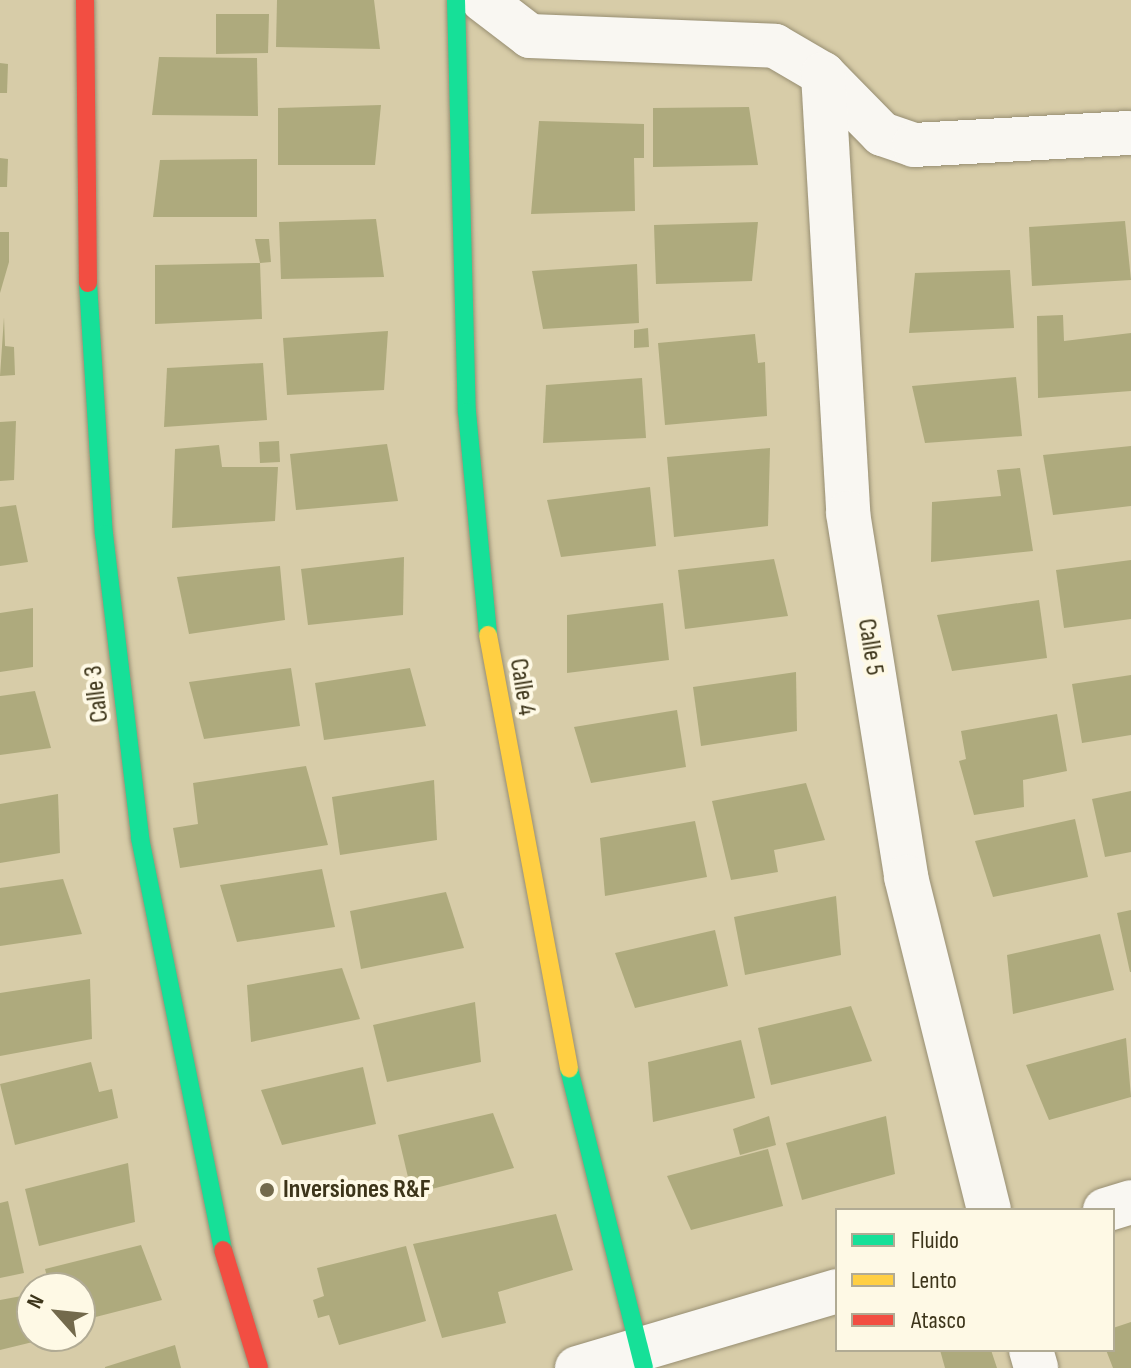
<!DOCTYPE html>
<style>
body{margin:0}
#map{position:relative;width:1131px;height:1368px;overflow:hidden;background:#d7cca8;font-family:"Sofia Sans Condensed",sans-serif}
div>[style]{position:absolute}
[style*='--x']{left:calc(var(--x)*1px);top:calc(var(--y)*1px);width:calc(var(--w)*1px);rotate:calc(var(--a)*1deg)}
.building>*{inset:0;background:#aeaa7d}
.roads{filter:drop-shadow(0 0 2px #978e72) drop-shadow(0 0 2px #978e72)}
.street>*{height:44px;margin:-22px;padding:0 22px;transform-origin:22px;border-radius:22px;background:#f9f7f2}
.fast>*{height:18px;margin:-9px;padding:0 9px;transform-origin:9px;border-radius:9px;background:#16e098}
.slow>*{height:18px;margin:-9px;padding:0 9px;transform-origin:9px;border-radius:9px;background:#ffcf43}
.jam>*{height:18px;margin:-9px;padding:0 9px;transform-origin:9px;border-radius:9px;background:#f24e42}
.dots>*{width:22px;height:22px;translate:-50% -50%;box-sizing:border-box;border:4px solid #fef9e5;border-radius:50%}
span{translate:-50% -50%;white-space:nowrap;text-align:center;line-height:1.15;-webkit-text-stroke:8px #fef9e5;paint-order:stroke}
.street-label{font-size:26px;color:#3d351a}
.poi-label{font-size:26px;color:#3d351a;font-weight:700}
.left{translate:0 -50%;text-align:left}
.legend{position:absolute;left:835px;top:1208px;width:280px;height:144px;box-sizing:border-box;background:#fef9e5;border:2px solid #b1ab94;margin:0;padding:10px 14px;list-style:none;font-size:24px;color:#3d351a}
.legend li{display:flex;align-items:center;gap:16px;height:40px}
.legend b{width:40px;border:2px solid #b1ab94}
.north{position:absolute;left:16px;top:1272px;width:80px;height:80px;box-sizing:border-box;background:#fef9e5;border:2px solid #b1ab94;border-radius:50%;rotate:297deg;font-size:22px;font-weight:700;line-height:32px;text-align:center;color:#3d351a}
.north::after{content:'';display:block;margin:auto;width:28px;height:36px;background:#736a4c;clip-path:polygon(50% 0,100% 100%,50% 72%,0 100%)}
</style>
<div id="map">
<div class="building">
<div style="clip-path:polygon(277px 0,374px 0,380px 49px,276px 47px)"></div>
<div style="clip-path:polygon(216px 14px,269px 14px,268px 53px,216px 54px)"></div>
<div style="clip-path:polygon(159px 57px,257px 58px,258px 116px,152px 115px)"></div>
<div style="clip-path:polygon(0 63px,8px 64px,7px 93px,0 93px)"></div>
<div style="clip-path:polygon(381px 105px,375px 165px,278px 165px,278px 108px)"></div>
<div style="clip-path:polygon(749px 107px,758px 165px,653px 167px,653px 108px)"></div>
<div style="clip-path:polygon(539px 121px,644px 124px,644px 158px,634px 158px,635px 211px,531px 214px)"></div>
<div style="clip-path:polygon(0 158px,8px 159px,7px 187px,0 187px)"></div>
<div style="clip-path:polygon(257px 159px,257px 217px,153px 217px,160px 160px)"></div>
<div style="clip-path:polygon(376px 219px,384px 277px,281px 279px,279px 222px)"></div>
<div style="clip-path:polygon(1125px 221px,1131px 280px,1032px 286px,1029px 227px)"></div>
<div style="clip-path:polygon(758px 222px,752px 281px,656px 284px,654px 225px)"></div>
<div style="clip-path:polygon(0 232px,9px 232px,9px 262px,0 293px)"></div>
<div style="clip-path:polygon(255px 239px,269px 239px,271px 262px,260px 263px)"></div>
<div style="clip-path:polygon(260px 263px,262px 319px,155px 324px,155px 265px)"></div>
<div style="clip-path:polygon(637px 264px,639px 323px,543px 329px,532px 271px)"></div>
<div style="clip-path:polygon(1010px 270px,1014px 328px,909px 333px,915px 273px)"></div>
<div style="clip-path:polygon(1063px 315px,1064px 341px,1131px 333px,1131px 391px,1038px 398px,1037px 316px)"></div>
<div style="clip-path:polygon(4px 317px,5px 346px,14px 347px,15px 375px,0 376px)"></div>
<div style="clip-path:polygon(648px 328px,649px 347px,634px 348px,634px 330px)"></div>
<div style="clip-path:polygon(388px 331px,384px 390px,287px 395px,283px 338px)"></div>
<div style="clip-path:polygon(755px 334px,758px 363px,765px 362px,767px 416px,665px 425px,658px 343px)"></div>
<div style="clip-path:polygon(263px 363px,267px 420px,164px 427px,167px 368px)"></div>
<div style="clip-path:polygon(1016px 377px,1022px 436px,925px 443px,912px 386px)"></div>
<div style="clip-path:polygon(642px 378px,646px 438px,543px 443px,546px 385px)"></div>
<div style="clip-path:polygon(16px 421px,14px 480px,0 481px,0 422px)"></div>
<div style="clip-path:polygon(279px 441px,280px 462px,260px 463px,259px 442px)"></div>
<div style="clip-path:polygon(387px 444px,398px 501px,296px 510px,290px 454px)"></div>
<div style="clip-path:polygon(219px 445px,222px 467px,278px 467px,275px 521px,172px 528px,175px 449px)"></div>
<div style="clip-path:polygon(1131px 446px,1131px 506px,1053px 515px,1043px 455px)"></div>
<div style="clip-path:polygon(770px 448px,768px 526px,674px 537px,667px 457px)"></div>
<div style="clip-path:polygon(1020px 468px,1033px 551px,931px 562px,932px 502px,1001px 496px,997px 470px)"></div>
<div style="clip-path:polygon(650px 487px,656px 546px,561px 557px,547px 500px)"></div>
<div style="clip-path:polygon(16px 505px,28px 562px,0 566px,0 507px)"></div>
<div style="clip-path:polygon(404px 557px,403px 615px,308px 625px,301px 569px)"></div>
<div style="clip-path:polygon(774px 559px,788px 616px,685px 629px,678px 570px)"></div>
<div style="clip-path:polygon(1131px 560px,1131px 619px,1064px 628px,1056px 570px)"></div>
<div style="clip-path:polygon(280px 566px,285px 620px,189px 634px,177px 577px)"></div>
<div style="clip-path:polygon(1039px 600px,1047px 658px,952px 671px,937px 615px)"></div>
<div style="clip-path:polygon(663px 603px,669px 660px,567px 673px,567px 615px)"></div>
<div style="clip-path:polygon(33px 608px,33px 667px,0 672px,0 613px)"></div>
<div style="clip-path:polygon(291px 668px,300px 726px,204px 739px,189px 682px)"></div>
<div style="clip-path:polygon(410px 668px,426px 726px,324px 740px,315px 683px)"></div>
<div style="clip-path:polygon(796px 672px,797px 731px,701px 746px,693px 687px)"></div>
<div style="clip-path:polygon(1131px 675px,1131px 735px,1082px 743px,1072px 684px)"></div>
<div style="clip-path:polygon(35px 691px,51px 748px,0 755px,0 696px)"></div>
<div style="clip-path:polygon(677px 710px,686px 767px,591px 783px,574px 727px)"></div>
<div style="clip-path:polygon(1057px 714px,1067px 771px,1023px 780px,1024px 807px,974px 815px,959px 761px,966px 759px,961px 731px)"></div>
<div style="clip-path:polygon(306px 766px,328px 845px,180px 868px,173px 828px,198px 824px,193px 783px)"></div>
<div style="clip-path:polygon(434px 780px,437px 840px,340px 855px,332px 797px)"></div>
<div style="clip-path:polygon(806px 783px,825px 840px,774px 850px,778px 872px,731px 880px,712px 801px)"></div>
<div style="clip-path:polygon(1131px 791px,1131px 852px,1105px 857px,1092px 799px)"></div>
<div style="clip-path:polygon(58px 794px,60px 853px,0 863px,0 804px)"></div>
<div style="clip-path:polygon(1075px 819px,1088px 877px,993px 897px,975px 841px)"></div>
<div style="clip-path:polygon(695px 821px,707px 877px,605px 896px,600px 838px)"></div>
<div style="clip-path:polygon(322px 869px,335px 927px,237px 942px,220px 885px)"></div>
<div style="clip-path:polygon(63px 879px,82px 934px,0 946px,0 888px)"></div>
<div style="clip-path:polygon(446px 892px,464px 948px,361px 969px,350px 911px)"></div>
<div style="clip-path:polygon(836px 896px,841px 955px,745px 975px,734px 917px)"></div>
<div style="clip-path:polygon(1131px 910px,1131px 972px,1130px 972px,1117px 913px)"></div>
<div style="clip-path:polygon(715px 930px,728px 986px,635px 1008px,615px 953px)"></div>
<div style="clip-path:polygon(1100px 934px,1114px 990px,1013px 1014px,1007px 955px)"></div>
<div style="clip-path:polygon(342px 968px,360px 1019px,251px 1042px,247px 985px)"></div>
<div style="clip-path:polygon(90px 979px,92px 1039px,0 1056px,0 993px)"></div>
<div style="clip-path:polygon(475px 1002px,481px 1062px,387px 1082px,373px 1025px)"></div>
<div style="clip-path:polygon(851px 1006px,872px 1061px,771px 1085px,758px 1028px)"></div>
<div style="clip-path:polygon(1126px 1038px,1131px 1097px,1049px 1120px,1026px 1065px)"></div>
<div style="clip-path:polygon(741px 1040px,755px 1098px,653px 1122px,648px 1062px)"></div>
<div style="clip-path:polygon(91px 1062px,99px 1092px,112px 1089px,118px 1118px,15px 1145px,0 1084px)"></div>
<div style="clip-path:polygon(363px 1067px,376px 1124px,282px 1145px,261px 1090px)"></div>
<div style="clip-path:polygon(493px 1113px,514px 1168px,412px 1194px,398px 1135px)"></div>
<div style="clip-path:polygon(769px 1116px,776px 1145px,740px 1155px,733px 1129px)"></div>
<div style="clip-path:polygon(886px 1116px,895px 1174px,802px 1200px,786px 1143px)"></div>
<div style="clip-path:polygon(768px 1149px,783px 1206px,691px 1230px,667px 1176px)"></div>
<div style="clip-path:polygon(128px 1163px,135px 1222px,39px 1246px,25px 1189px)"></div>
<div style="clip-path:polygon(8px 1201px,24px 1273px,0 1278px,0 1203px)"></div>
<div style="clip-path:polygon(556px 1214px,573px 1270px,498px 1292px,506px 1323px,442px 1338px,413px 1244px)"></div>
<div style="clip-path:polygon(141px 1245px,162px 1300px,80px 1321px,80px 1288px,50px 1288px,45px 1269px)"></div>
<div style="clip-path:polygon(406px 1246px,426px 1321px,339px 1345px,329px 1315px,318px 1318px,313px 1300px,324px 1296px,317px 1268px)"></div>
<div style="clip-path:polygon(27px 1295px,32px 1336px,41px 1340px,0 1350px,0 1300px)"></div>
<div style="clip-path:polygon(1131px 1322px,1131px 1368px,1113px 1368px,1106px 1350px,1113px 1350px,1113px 1328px)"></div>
<div style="clip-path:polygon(175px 1345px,181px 1368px,105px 1368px,105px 1367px)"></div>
<div style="clip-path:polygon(940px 1350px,991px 1350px,997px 1368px,945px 1368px)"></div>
</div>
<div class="roads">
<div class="street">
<div style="--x:483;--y:0;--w:59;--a:37.5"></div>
<div style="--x:530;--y:36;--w:245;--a:2.3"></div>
<div style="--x:775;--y:46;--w:56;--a:30.3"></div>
<div style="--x:823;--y:74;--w:84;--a:45.5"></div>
<div style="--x:882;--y:134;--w:34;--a:19"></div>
<div style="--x:914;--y:145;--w:217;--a:-3.2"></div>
<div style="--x:823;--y:74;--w:440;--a:86.7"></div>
<div style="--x:848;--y:513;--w:369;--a:80.9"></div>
<div style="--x:906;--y:877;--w:343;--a:76"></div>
<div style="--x:1105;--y:1210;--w:27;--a:-17"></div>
<div style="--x:1031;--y:1350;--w:19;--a:74"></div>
<div style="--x:577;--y:1368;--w:271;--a:-16.5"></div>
</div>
<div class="fast">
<div style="--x:456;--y:0;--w:412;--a:88.5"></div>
<div style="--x:467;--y:412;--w:224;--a:84.6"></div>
<div style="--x:88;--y:283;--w:252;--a:86.4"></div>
<div style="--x:104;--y:534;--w:306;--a:83.2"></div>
<div style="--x:140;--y:838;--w:420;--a:78.6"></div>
<div style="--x:569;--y:1069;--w:308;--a:75.9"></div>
</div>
<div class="slow">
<div style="--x:488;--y:635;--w:441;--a:79.4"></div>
</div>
<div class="jam">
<div style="--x:85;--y:0;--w:283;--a:89.4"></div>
<div style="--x:223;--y:1250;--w:123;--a:73"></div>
</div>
</div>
<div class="dots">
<div style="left:267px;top:1190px;background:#736a4c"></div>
</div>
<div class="street-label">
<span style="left:870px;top:647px;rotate:81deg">Calle 5</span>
<span style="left:522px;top:687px;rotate:81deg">Calle 4</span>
<span style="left:97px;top:694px;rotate:-97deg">Calle 3</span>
</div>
<div class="poi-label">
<span class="left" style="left:283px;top:1190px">Inversiones R&amp;F</span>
</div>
<ul class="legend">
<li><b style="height:10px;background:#16e098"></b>Fluido</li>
<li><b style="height:10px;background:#ffcf43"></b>Lento</li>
<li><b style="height:10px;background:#f24e42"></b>Atasco</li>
</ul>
<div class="north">N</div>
</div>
